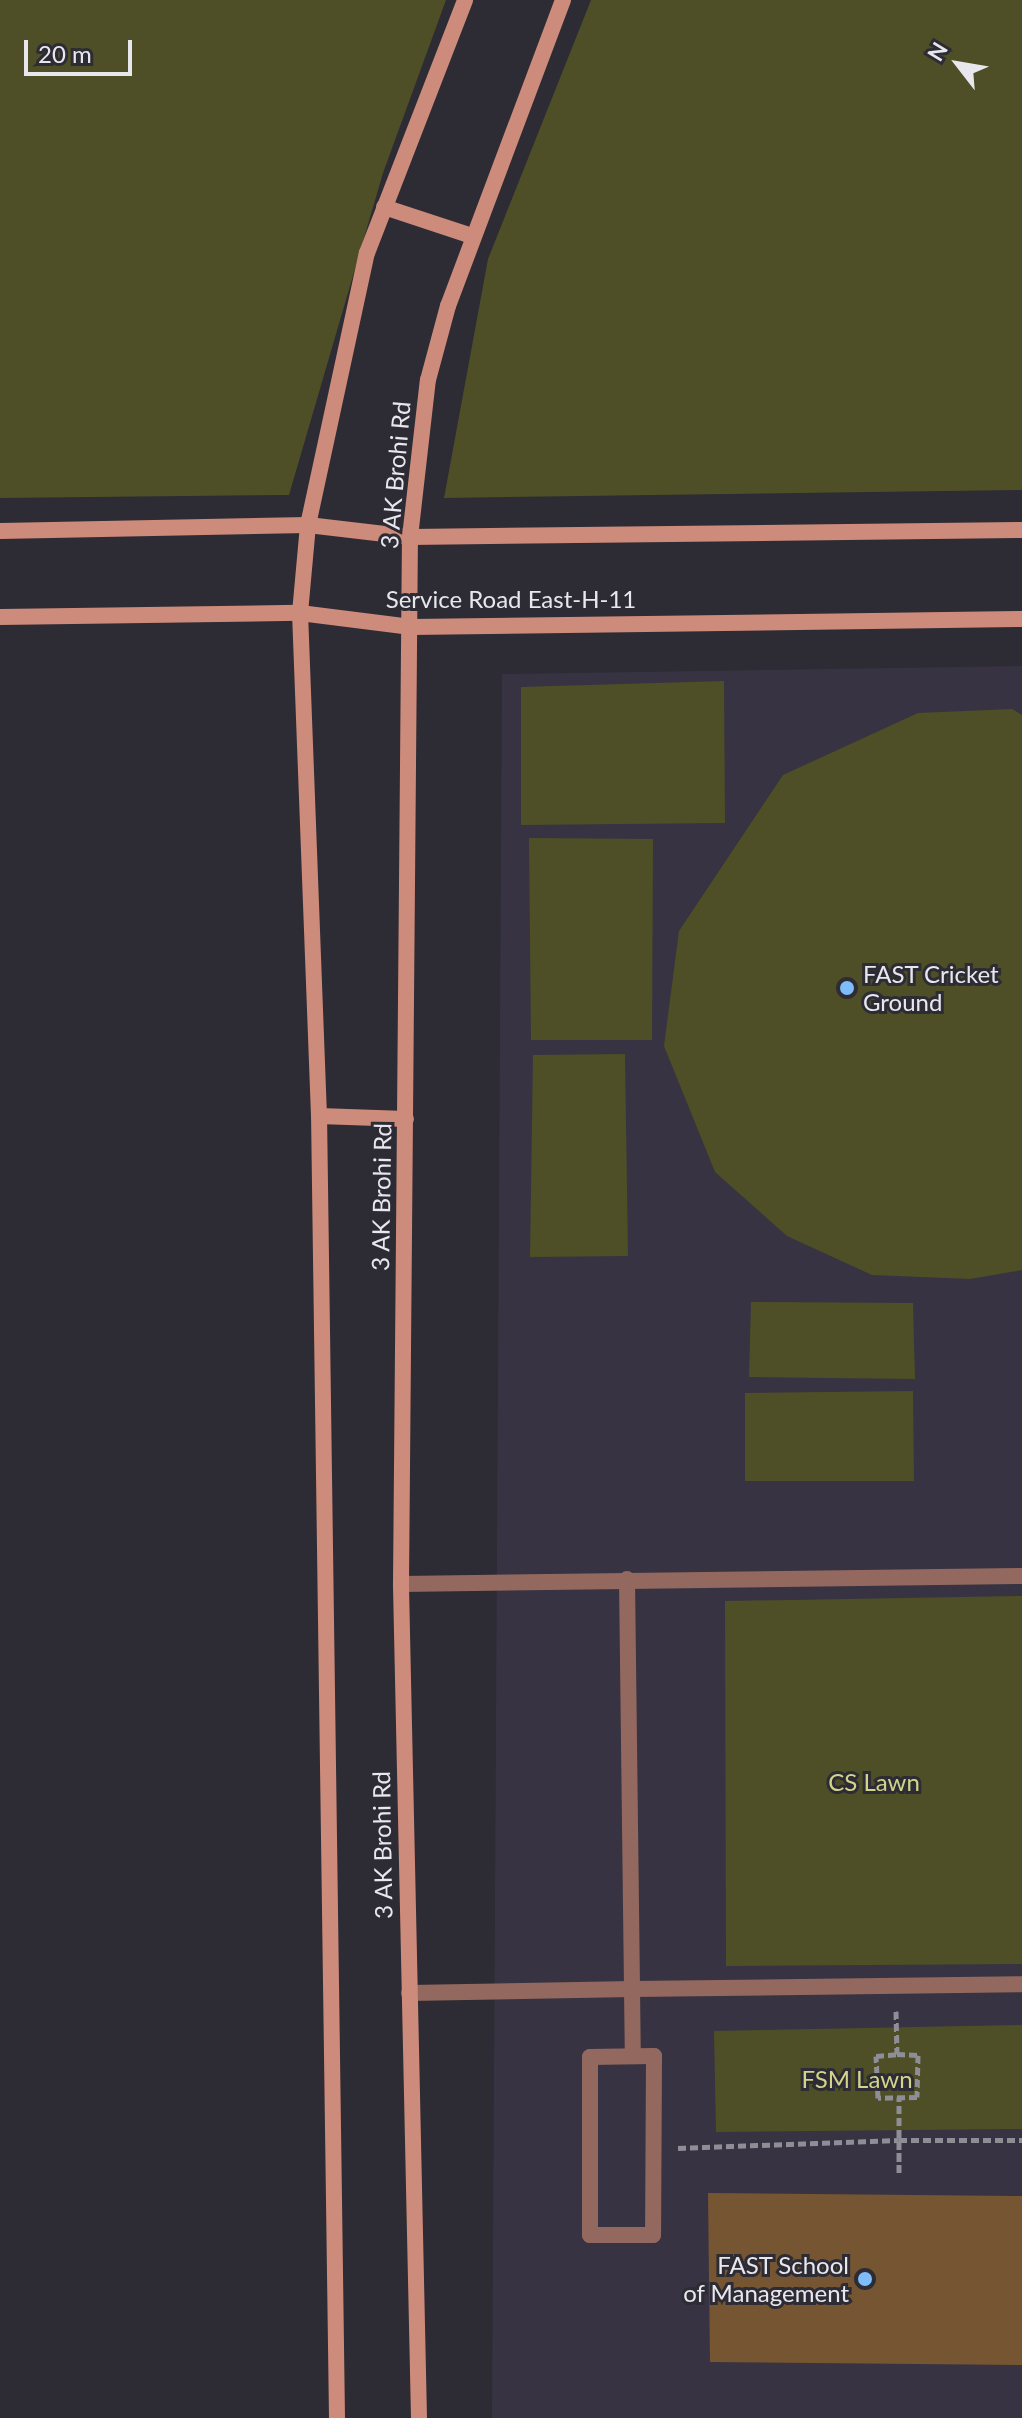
<!DOCTYPE html>
<style>
body{margin:0}
#map{position:relative;width:1022px;height:2418px;overflow:hidden;background:#2d2b34;font-family:Lato,sans-serif}
div>[style]{position:absolute}
[style*='--x']{left:calc(var(--x)*1px);top:calc(var(--y)*1px);width:calc(var(--w)*1px);rotate:calc(var(--a)*1deg)}
.built>*{inset:0;background:#373342}
.green>*{inset:0;background:#4e4f26}
.building>*{inset:0;background:#755532}
.path>*{height:5px;margin-top:-2.5px;transform-origin:0;background:repeating-linear-gradient(90deg,#8f8d95 0 8px,transparent 0 12px)}
.lane>*{height:16px;margin:-8px;padding:0 8px;transform-origin:8px;border-radius:8px;background:#93695f}
.street>*{height:16px;margin:-8px;padding:0 8px;transform-origin:8px;border-radius:8px;background:#93695f}
.secondary>*{height:16px;margin:-8px;padding:0 8px;transform-origin:8px;border-radius:8px;background:#cd8b7b}
.dots>*{width:22px;height:22px;translate:-50% -50%;box-sizing:border-box;border:4px solid #2d2b34;border-radius:50%}
span{translate:-50% -50%;white-space:nowrap;text-align:center;line-height:1.15;-webkit-text-stroke:6px #2d2b34;paint-order:stroke}
.street-label{font-size:24px;color:#e9e7ee}
.poi-label{font-size:24px;color:#e9e7ee}
.left{translate:0 -50%;text-align:left}
.right{translate:-100% -50%;text-align:right}
.park-label{font-size:24px;color:#d1d48a}
.north{position:absolute;left:918px;top:24px;width:80px;height:80px;-webkit-text-stroke:6px #2d2b34;paint-order:stroke;rotate:301deg;font-size:22px;font-weight:700;line-height:32px;text-align:center;color:#e9e7ee}
.north::after{content:'';display:block;margin:auto;width:28px;height:36px;background:#e9e7ee;clip-path:polygon(50% 0,100% 100%,50% 72%,0 100%)}
.scale{position:absolute;left:24px;top:40px;width:108px;height:36px;box-sizing:border-box;border:4px solid #e9e7ee;border-top:0;padding-left:10px;font-size:24px;line-height:28px;white-space:nowrap;color:#e9e7ee;-webkit-text-stroke:6px #2d2b34;paint-order:stroke}
</style>
<div id="map">
<div class="built">
<div style="clip-path:polygon(1022px 666px,1022px 2418px,492px 2418px,502px 674px)"></div>
</div>
<div class="green">
<div style="clip-path:polygon(0 0,446px 0,383px 173px,289px 495px,0 498px)"></div>
<div style="clip-path:polygon(591px 0,1022px 0,1022px 490px,444px 498px,488px 259px)"></div>
<div style="clip-path:polygon(724px 681px,725px 823px,521px 825px,521px 687px)"></div>
<div style="clip-path:polygon(1012px 709px,1022px 715px,1022px 1270px,970px 1279px,872px 1275px,787px 1236px,715px 1172px,664px 1046px,679px 931px,783px 775px,918px 713px)"></div>
<div style="clip-path:polygon(529px 838px,653px 839px,652px 1040px,531px 1040px)"></div>
<div style="clip-path:polygon(625px 1054px,628px 1256px,530px 1257px,533px 1055px)"></div>
<div style="clip-path:polygon(751px 1302px,913px 1303px,915px 1379px,749px 1377px)"></div>
<div style="clip-path:polygon(913px 1391px,914px 1481px,745px 1481px,745px 1393px)"></div>
<div style="clip-path:polygon(1022px 1596px,1022px 1964px,726px 1966px,725px 1601px)"></div>
<div style="clip-path:polygon(1022px 2025px,1022px 2129px,716px 2132px,714px 2031px)"></div>
</div>
<div class="building">
<div style="clip-path:polygon(708px 2193px,1022px 2196px,1022px 2365px,710px 2362px)"></div>
</div>
<div class="path">
<div style="--x:896;--y:2011;--w:43;--a:88.7"></div>
<div style="--x:897;--y:2054;--w:21;--a:3"></div>
<div style="--x:918;--y:2055;--w:42;--a:91.4"></div>
<div style="--x:917;--y:2097;--w:39;--a:179"></div>
<div style="--x:878;--y:2098;--w:42;--a:-92.7"></div>
<div style="--x:876;--y:2056;--w:21;--a:-5"></div>
<div style="--x:678;--y:2148;--w:221;--a:-2.1"></div>
<div style="--x:899;--y:2140;--w:123;--a:0"></div>
<div style="--x:899;--y:2173;--w:76;--a:-90"></div>
</div>
<div class="lane">
<div style="--x:627;--y:1579;--w:477;--a:89.3"></div>
<div style="--x:401;--y:1584;--w:621;--a:-0.74"></div>
<div style="--x:409;--y:1993;--w:224;--a:-1"></div>
<div style="--x:654;--y:2056;--w:179;--a:90.3"></div>
<div style="--x:653;--y:2235;--w:63;--a:180"></div>
<div style="--x:590;--y:2235;--w:178;--a:-90"></div>
<div style="--x:590;--y:2057;--w:64;--a:-0.9"></div>
</div>
<div class="street">
<div style="--x:633;--y:1989;--w:389;--a:-0.7"></div>
</div>
<div class="secondary">
<div style="--x:384;--y:207;--w:93;--a:18.2"></div>
<div style="--x:0;--y:531;--w:308;--a:-1.1"></div>
<div style="--x:308;--y:525;--w:103;--a:6.7"></div>
<div style="--x:410;--y:537;--w:612;--a:-0.66"></div>
<div style="--x:0;--y:617;--w:300;--a:-0.8"></div>
<div style="--x:300;--y:613;--w:112;--a:7.2"></div>
<div style="--x:411;--y:627;--w:611;--a:-0.75"></div>
<div style="--x:319;--y:1116;--w:87;--a:2"></div>
<div style="--x:337;--y:2418;--w:1302;--a:-90.79"></div>
<div style="--x:319;--y:1116;--w:503;--a:-92.16"></div>
<div style="--x:300;--y:613;--w:88;--a:-84.8"></div>
<div style="--x:308;--y:525;--w:278;--a:-77.8"></div>
<div style="--x:367;--y:253;--w:271;--a:-68.8"></div>
<div style="--x:419;--y:2418;--w:834;--a:-91.24"></div>
<div style="--x:401;--y:1584;--w:1047;--a:-89.51"></div>
<div style="--x:410;--y:537;--w:158;--a:-83.5"></div>
<div style="--x:428;--y:380;--w:77;--a:-74.9"></div>
<div style="--x:448;--y:306;--w:327;--a:-69.4"></div>
</div>
<div class="dots">
<div style="left:847px;top:988px;background:#7ebdf9"></div>
<div style="left:865px;top:2279px;background:#7ebdf9"></div>
</div>
<div class="street-label">
<span style="left:395px;top:475px;rotate:-85deg">3 AK Brohi Rd</span>
<span style="left:511px;top:599px">Service Road East-H-11</span>
<span style="left:381px;top:1197px;rotate:-89deg">3 AK Brohi Rd</span>
<span style="left:382px;top:1845px;rotate:-91deg">3 AK Brohi Rd</span>
</div>
<div class="poi-label">
<span class="left" style="left:863px;top:988px">FAST Cricket<br>Ground</span>
<span class="right" style="left:849px;top:2279px">FAST School<br>of Management</span>
</div>
<div class="park-label">
<span style="left:874px;top:1782px">CS Lawn</span>
<span style="left:857px;top:2079px">FSM Lawn</span>
</div>
<div class="north">N</div>
<div class="scale">20 m</div>
</div>
